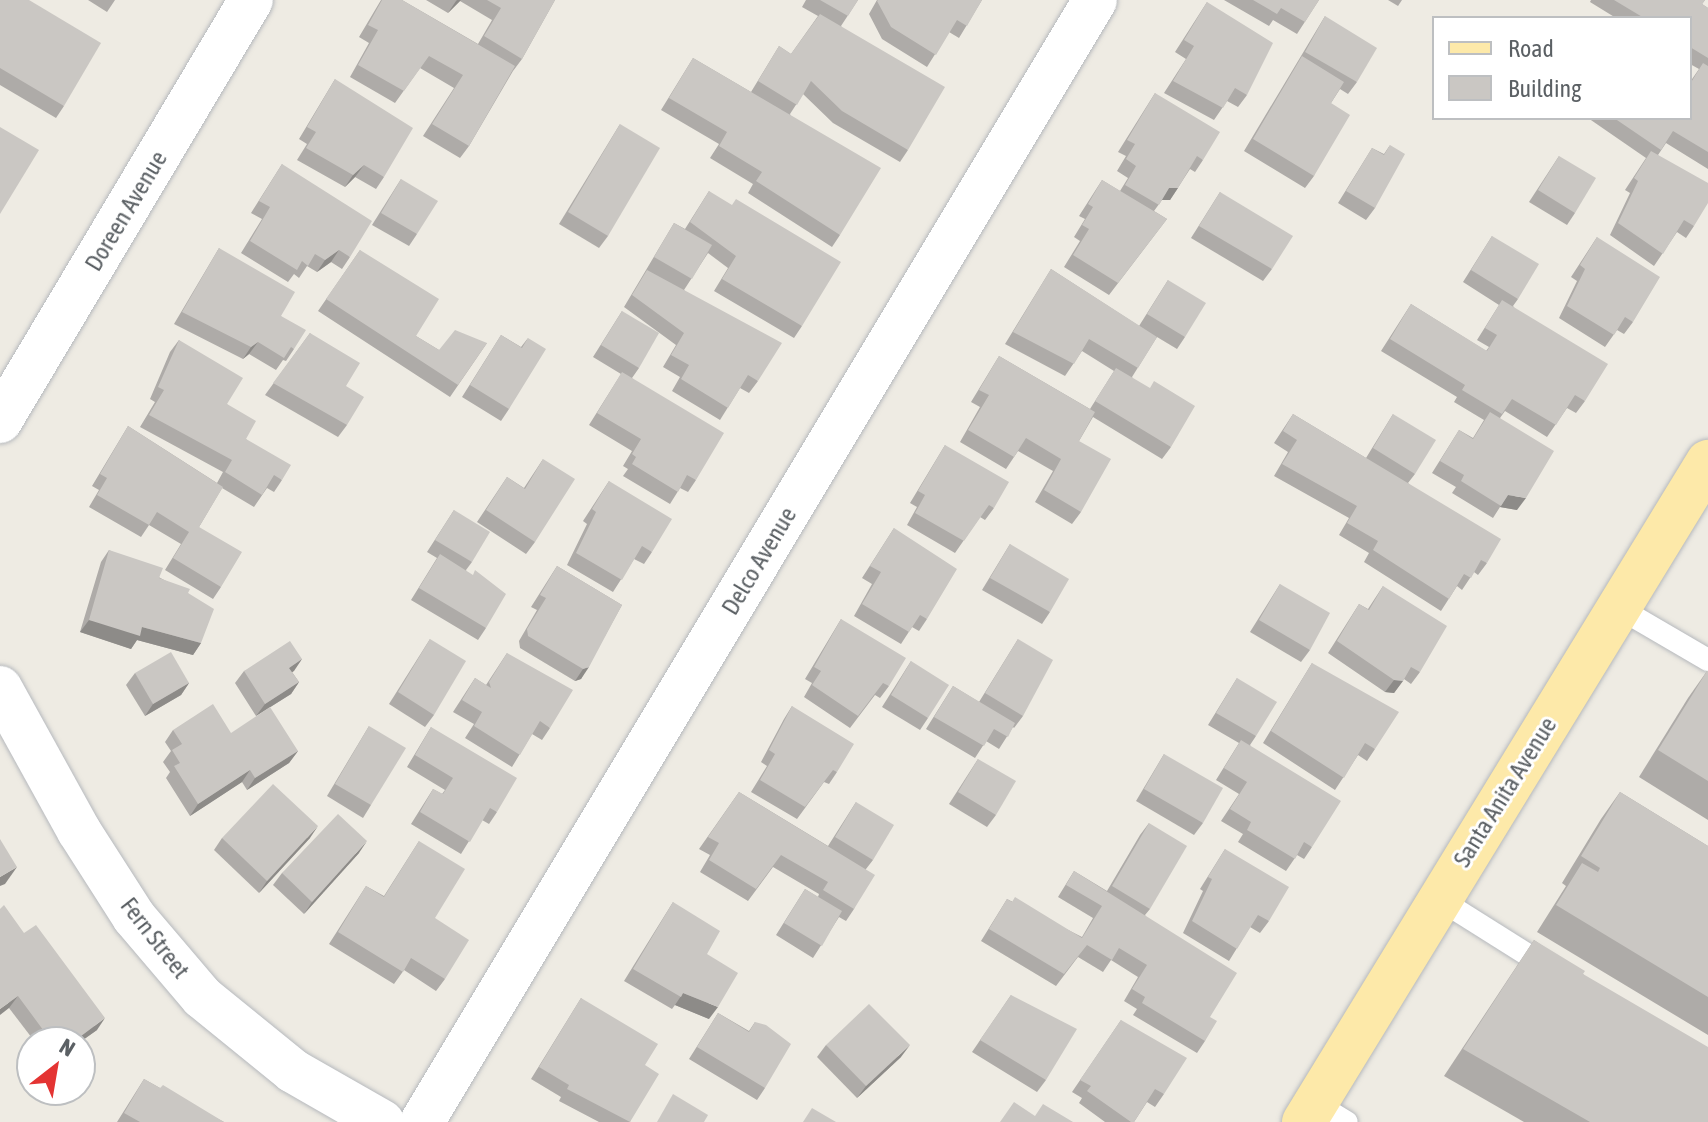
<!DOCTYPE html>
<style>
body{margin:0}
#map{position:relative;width:1708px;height:1122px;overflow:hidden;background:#eeebe3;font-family:"Asap Condensed",sans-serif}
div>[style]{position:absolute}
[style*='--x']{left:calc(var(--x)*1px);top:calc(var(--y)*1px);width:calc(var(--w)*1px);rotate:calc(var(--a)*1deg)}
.roads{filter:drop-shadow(0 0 2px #b6b9bd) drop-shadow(0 0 2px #b6b9bd)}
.lane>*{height:22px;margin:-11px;padding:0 11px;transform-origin:11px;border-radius:11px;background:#fff}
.street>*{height:44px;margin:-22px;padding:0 22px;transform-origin:22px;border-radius:22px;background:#fff}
.secondary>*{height:44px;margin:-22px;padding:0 22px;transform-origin:22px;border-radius:22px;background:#fff}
.primary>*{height:44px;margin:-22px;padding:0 22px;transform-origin:22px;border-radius:22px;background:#fde9a9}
.wall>*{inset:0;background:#aeaba8}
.shaded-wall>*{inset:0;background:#8d8b88}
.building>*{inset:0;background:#cac7c3}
span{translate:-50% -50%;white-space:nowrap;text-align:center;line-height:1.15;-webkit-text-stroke:6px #fff;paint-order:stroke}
.street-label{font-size:24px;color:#5b6064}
.legend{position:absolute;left:1432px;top:16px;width:260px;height:104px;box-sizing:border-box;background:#fff;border:2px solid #bdbfc1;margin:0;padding:10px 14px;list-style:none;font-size:24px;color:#5b6064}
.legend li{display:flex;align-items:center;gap:16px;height:40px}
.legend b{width:40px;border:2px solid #bdbfc1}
.north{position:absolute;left:16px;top:1026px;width:80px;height:80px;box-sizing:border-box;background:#fff;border:2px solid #bdbfc1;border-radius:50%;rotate:31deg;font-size:22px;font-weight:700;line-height:32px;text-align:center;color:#5b6064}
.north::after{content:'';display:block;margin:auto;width:28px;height:36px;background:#e43433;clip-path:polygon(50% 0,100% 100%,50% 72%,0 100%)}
</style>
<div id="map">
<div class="roads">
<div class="lane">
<div style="--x:1619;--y:608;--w:103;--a:30.3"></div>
<div style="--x:1439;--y:899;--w:131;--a:32.2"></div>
<div style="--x:1315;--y:1103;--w:37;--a:31"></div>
</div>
<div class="street">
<div style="--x:0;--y:421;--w:490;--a:-59.2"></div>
<div style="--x:422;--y:1122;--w:1308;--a:-59.04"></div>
</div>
<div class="secondary">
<div style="--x:0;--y:688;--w:163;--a:61.1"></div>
<div style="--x:79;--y:831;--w:102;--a:57.4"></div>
<div style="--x:134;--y:917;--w:105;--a:49.6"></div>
<div style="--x:202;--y:997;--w:117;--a:39.1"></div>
<div style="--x:293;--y:1071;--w:103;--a:29.8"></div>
</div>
<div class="primary">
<div style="--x:1304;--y:1122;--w:774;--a:-58.53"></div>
</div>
</div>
<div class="wall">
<div style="clip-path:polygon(0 0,64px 106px,56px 118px,0 85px)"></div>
<div style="clip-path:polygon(88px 0,115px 0,107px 12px)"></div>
<div style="clip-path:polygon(381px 0,402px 0,478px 44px,492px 20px,460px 1px,448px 13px,426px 0,555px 0,522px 59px,513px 71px,469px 146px,460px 158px,423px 136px,454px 88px,420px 68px,395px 103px,350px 77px,369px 43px,359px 37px)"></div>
<div style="clip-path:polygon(806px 0,858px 0,841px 26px,908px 150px,900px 162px,833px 123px,803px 94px,790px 114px,840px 235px,832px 247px,748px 193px,753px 184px,710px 158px,719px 144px,661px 110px,693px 58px,751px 92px,779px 46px,791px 54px,818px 16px,802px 7px)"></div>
<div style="clip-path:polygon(877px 0,982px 0,959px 38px,949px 32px,927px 67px,882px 39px,869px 14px)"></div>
<div style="clip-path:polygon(1224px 0,1319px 0,1297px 34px,1273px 20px,1269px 26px)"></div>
<div style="clip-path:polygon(1388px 0,1402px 0,1398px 6px)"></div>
<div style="clip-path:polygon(1591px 0,1705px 0,1702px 4px,1708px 8px,1708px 169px,1666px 143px,1658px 155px,1694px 226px,1686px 238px,1677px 232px,1654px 266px,1610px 235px,1630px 193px,1625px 190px,1646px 158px,1588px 118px,1690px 118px,1690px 82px,1699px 69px,1690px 64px,1690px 18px,1616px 18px,1590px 2px)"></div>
<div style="clip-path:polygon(1207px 2px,1247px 95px,1238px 107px,1227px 101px,1214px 120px,1164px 93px,1186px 59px,1175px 52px)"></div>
<div style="clip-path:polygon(1325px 16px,1357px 82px,1348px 94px,1340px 89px,1331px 103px,1314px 176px,1305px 188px,1244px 151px)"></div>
<div style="clip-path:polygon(335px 79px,384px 177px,376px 189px,355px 177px,345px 187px,297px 160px,307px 144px,299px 139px)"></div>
<div style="clip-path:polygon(1155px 93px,1203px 160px,1195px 172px,1190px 169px,1170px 200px,1162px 200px,1154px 211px,1167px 219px,1109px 295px,1064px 267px,1080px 241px,1074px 237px,1085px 219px,1079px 216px,1102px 180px,1120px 191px,1128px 178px,1117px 171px,1126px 156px,1118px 152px)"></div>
<div style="clip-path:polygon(620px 124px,608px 236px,599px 248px,559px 224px)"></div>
<div style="clip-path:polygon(1390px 145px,1375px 208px,1366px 220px,1338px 203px,1372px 148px,1384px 154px)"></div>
<div style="clip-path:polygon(1559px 156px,1575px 213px,1567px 225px,1529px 202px)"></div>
<div style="clip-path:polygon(282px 164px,350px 257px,342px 269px,331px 262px,317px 272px,307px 266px,299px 278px,294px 274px,288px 282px,241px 253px,262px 219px,251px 213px)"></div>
<div style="clip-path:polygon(401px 179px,417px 234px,409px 246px,372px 225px)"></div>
<div style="clip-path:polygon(709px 191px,802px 326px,794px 338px,714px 291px,728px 268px,708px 253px,684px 290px,758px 381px,749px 393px,740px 388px,720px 420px,672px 391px,680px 377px,663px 367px,676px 345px,624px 307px,674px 223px,685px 229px)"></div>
<div style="clip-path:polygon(1220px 192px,1272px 269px,1263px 281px,1191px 238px)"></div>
<div style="clip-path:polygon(1492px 236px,1518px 299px,1513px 306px,1585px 401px,1576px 413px,1567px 408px,1547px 437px,1505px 411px,1500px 418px,1517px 510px,1500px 507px,1493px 518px,1452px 493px,1456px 487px,1432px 473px,1459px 430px,1473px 438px,1484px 420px,1454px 402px,1457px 397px,1381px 351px,1411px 304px,1486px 351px,1489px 347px,1477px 340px,1499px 305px,1463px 282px)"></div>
<div style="clip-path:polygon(1597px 237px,1633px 322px,1624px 334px,1617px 330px,1605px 347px,1559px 318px,1577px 281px,1571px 277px)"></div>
<div style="clip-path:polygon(219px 248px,281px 316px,294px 349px,286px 361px,283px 360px,276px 370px,249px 354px,243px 359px,174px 324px)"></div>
<div style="clip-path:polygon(360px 250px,416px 336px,439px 350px,487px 343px,450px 397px,318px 311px)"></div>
<div style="clip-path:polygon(1051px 269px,1139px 326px,1168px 280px,1185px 337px,1177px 349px,1157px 337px,1132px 377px,1171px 447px,1162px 459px,1093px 417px,1079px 441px,1081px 512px,1072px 524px,1035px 502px,1053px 471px,1018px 451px,1006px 469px,960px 442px,980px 407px,971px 402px,999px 356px,1090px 409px,1114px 371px,1082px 351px,1065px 376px,1005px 344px)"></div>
<div style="clip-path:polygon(622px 311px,639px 368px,632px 378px,696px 480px,688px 492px,680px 488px,670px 504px,623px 476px,628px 469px,623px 466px,632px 451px,589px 425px,621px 374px,593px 357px)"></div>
<div style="clip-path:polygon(310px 333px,346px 386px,347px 425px,338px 437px,265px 395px)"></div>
<div style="clip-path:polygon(501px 335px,521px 347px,528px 338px,509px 409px,501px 421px,462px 397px)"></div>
<div style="clip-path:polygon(179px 340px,227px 404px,246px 439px,282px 480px,274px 492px,267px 488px,254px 507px,222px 488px,199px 527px,221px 587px,213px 599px,165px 570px,181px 544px,149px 525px,141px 537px,89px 507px,99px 490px,92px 486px,128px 426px,217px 483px,223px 472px,140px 427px,155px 402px,150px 399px,170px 352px)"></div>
<div style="clip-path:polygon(1293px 414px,1366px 458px,1393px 414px,1415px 474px,1408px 483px,1487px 563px,1478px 575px,1474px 572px,1462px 590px,1457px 586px,1441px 611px,1364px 562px,1369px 553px,1339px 535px,1349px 518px,1274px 476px,1288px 452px,1274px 443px)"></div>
<div style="clip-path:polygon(945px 445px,994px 508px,985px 520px,980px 517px,955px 553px,907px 525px,917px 507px,910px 503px)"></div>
<div style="clip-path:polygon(543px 459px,535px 542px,526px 554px,477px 522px,507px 477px,524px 488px)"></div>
<div style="clip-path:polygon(609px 481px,652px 552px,644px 564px,634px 559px,613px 592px,567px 565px,587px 524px,583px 521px)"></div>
<div style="clip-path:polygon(454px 510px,472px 562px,466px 570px,486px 628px,478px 640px,411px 600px,437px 558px,427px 552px)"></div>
<div style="clip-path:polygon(894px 528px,927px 619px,919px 631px,912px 627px,901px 644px,854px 616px,872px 584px,862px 578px)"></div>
<div style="clip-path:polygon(1010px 544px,1050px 612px,1042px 624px,982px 590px)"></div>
<div style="clip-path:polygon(109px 550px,188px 593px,201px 643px,193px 655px,137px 640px,131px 649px,80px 632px,101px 562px)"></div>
<div style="clip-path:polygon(557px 566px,622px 605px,581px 679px,575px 681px,520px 648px,519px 641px,537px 610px,531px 607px)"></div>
<div style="clip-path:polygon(1280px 584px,1310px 650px,1301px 662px,1250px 632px)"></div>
<div style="clip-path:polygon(1383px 586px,1420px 672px,1411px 684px,1404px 679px,1394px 693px,1385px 692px,1328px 653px,1359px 604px,1368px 609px)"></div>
<div style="clip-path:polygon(841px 619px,889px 686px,880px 698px,875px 695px,850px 728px,804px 697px,812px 683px,805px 679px)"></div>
<div style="clip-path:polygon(430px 639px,434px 715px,425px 727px,389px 704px)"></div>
<div style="clip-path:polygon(1018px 639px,1023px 716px,1014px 728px,1013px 727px,999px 749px,986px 741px,975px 758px,926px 729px,953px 686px,979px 702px)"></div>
<div style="clip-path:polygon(507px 653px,550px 728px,542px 740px,532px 734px,512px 767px,465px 738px,474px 724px,453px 712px,475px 678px,486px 685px)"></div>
<div style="clip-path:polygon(302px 659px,292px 672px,299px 682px,291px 694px,256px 716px,235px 683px,244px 671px)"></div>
<div style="clip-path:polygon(911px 661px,928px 718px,920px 730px,882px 707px)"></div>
<div style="clip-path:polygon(1312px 663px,1375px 749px,1367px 761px,1358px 755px,1335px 790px,1263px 743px)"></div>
<div style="clip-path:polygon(1707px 671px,1708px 671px,1708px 820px,1639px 777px,1688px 698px)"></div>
<div style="clip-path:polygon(135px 673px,189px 683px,181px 695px,145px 716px,126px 685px)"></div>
<div style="clip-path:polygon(1237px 678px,1256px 736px,1250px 745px,1312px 847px,1304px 859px,1297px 855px,1286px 871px,1238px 842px,1243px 834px,1221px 821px,1239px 794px,1216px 780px,1239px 743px,1208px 725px)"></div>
<div style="clip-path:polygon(792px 706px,837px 772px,829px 784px,824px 782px,797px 819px,751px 792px,767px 766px,761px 762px,784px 719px)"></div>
<div style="clip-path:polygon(369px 726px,371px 805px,363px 818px,327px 796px)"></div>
<div style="clip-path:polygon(431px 727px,497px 812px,489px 824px,482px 820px,461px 854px,411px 824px,433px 789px,442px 794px,445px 790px,407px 767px)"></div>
<div style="clip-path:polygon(173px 730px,231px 733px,298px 751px,289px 763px,247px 790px,242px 782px,190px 816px,166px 778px,170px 772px,163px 762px,171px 751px,165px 742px)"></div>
<div style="clip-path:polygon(1164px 754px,1203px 823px,1194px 835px,1136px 801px)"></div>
<div style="clip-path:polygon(978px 759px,996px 815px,987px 827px,949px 804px)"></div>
<div style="clip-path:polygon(739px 792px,828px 846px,856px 802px,873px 860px,866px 869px,854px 909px,846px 921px,839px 917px,813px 958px,776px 935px,805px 889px,818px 897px,819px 894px,773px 867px,748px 901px,700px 872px,710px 855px,699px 849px)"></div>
<div style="clip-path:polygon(1620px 792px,1708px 846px,1708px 1035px,1537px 932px,1566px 886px,1562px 883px,1601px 819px)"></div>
<div style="clip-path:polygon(1149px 823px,1150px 909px,1145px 915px,1210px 1017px,1205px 1041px,1197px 1053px,1133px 1015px,1137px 1009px,1124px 1001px,1138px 977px,1111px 960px,1103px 972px,1078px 957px,1056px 986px,981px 941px,1007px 899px,1082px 937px,1093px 918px,1058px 897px,1074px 871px,1107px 891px,1140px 835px)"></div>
<div style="clip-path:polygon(222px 838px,310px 838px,259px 893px,214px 850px)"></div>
<div style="clip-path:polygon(419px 841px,435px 918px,445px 979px,436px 991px,404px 970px,394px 984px,329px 944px,366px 886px,384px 896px)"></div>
<div style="clip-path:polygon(1225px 849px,1269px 921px,1260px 933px,1250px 927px,1229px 961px,1183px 933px,1203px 891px,1200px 889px)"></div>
<div style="clip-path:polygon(359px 853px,304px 914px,273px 885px,282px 873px)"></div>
<div style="clip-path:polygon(673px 902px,707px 954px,709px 1019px,675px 1005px,672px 1009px,624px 981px)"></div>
<div style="clip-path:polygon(0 909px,97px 1030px,80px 1042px,35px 1042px,9px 1008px)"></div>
<div style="clip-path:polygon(1534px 940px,1583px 974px,1708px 1122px,1524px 1122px,1444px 1076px)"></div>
<div style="clip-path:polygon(1011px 995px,1046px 1080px,1037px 1092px,972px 1052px)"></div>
<div style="clip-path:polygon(581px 998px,645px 1065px,630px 1122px,599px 1122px,559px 1101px,561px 1097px,531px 1079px)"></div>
<div style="clip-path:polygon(718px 1013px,749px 1031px,755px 1022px,765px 1088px,757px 1100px,689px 1059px)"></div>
<div style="clip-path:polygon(1121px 1020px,1164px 1094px,1155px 1107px,1147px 1102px,1134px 1122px,1105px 1122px,1079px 1103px,1082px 1098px,1072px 1092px)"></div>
<div style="clip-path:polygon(826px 1045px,901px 1057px,857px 1098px,817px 1057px)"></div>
<div style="clip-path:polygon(144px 1079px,160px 1088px,224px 1122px,117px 1122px)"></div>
</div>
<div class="shaded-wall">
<div style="clip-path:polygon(457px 0,461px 0,448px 13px,456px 1px)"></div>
<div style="clip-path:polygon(364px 165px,355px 177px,345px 187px,353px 175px)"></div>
<div style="clip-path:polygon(1169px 188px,1178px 188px,1170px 200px,1161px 200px)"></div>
<div style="clip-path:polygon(339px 250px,331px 262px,317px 272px,325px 260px)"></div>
<div style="clip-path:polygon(258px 342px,249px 354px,243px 359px,251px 347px)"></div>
<div style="clip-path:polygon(1508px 495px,1526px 498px,1517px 510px,1500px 507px)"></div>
<div style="clip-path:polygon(89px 620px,142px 627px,201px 643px,193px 655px,137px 640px,131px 649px,80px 632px)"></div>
<div style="clip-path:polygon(302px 659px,294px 671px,281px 680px,289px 668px)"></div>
<div style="clip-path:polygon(589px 667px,581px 679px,575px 681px,583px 669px)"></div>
<div style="clip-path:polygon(1394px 680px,1403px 681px,1394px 693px,1385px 692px)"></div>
<div style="clip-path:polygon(299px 682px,291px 694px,256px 716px,265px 704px)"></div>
<div style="clip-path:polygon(189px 683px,181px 695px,145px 716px,153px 704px)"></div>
<div style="clip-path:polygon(298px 751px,289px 763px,247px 790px,255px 778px)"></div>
<div style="clip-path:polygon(250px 770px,242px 782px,190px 816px,198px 804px)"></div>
<div style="clip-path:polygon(318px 826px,310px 838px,259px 893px,267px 881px)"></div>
<div style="clip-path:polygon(367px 841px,359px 853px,304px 914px,312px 902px)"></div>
<div style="clip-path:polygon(17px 867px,5px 884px,0 886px,0 877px)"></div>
<div style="clip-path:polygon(683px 993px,718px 1007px,709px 1019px,675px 1005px)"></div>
<div style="clip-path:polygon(18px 996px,9px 1008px,0 1015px,0 1009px)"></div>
<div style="clip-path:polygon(105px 1018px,97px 1030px,80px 1042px,73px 1042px)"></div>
<div style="clip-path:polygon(910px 1045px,901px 1057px,857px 1098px,866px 1086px)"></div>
</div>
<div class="building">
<div style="clip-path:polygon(0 0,29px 0,101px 43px,64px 106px,0 68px)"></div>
<div style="clip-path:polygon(382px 0,402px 0,515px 66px,469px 146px,432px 124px,463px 75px,429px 56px,404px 91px,358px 65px,378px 30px,368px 25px)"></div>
<div style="clip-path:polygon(487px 0,555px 0,522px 59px,484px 36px,501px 8px)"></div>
<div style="clip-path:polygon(820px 0,858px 0,848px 16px)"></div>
<div style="clip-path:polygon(878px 0,982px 0,967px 26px,957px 20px,936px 55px,891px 27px,877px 1px)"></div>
<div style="clip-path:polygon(1253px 0,1319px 0,1305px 22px,1281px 8px,1277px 14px)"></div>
<div style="clip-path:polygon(1614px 0,1705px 0,1702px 4px,1708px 8px,1708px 58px,1690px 47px,1690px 18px,1644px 18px)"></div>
<div style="clip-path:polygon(1207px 2px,1273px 43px,1247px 95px,1235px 88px,1223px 108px,1173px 81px,1194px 46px,1184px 40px)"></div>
<div style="clip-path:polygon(820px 14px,945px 87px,908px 150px,842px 111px,811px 81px,797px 105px,758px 81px,779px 46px,791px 54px)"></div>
<div style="clip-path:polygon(1325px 16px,1377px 48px,1357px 82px,1305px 52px)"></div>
<div style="clip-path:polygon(1302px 56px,1344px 82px,1331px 103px,1350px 115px,1314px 176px,1253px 139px)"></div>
<div style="clip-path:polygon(693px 58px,881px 168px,840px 235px,756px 181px,762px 172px,719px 146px,727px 132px,669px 98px)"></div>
<div style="clip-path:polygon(1703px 63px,1708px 66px,1708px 152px,1673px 131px,1661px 150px,1614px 118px,1690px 118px,1690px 84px)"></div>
<div style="clip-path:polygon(335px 79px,413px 128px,384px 177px,364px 165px,353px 175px,306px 148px,316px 132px,307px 127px)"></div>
<div style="clip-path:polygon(1155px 93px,1220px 132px,1203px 160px,1197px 156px,1178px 188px,1169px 188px,1159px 205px,1125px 185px,1136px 166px,1126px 159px,1135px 144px,1127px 140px)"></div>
<div style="clip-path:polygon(620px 124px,660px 148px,608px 236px,568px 212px)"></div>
<div style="clip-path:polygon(0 127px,39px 150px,0 214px)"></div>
<div style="clip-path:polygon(1390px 145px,1405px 154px,1375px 208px,1346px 191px,1372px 148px,1384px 155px)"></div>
<div style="clip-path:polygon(1651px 151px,1708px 183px,1708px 203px,1694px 226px,1684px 220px,1663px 254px,1618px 223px,1638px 181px,1634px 178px)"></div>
<div style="clip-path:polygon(1559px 156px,1596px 178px,1575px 213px,1538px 190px)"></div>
<div style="clip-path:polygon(282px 164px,372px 221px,350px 257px,339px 250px,325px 260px,315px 254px,308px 266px,302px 261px,297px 270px,250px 241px,270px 207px,259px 201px)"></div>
<div style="clip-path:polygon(401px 179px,438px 201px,417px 234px,381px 213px)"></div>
<div style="clip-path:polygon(1102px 180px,1167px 219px,1118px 283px,1073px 255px,1089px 229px,1082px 225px,1093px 207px,1088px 204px)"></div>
<div style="clip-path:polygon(709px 191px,732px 205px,736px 199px,841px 262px,802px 326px,722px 279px,736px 256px,690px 222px)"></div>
<div style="clip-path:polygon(1220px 192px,1293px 236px,1272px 269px,1199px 226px)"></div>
<div style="clip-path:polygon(674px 223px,712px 245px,692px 279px,654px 257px)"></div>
<div style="clip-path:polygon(1492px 236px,1539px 264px,1518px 299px,1471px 270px)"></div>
<div style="clip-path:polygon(1597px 237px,1660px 277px,1633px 322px,1625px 317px,1614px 335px,1567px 306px,1585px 269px,1580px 265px)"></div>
<div style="clip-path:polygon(219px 248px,295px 292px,281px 316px,306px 330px,294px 349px,291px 347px,284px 358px,258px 342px,251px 347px,182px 312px)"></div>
<div style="clip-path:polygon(360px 250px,439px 299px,416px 336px,439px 350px,455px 330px,487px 343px,458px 385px,326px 299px)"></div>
<div style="clip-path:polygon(1051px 269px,1157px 337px,1138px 368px,1089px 339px,1074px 364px,1013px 332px)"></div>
<div style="clip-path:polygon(647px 270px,782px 343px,758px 381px,748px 375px,728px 408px,681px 379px,689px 365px,671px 355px,684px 333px,632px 295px)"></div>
<div style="clip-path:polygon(1168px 280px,1206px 303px,1185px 337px,1147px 314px)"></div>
<div style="clip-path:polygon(1502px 300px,1608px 364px,1585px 401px,1575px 395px,1556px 425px,1512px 399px,1502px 414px,1462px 390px,1465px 385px,1390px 339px,1411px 304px,1487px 351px,1497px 335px,1485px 328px)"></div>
<div style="clip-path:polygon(622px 311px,659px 333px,639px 368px,601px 345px)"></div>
<div style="clip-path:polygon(310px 333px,360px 363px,346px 386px,364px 397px,347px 425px,273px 383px)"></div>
<div style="clip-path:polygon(501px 335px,522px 348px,528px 338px,546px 349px,509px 409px,470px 385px)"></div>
<div style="clip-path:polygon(179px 340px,243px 378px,227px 404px,256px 421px,246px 439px,291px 465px,282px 480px,274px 475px,262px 495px,225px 472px,232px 460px,149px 415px,164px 390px,158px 387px)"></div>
<div style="clip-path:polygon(999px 356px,1095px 412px,1079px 441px,1111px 459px,1081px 512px,1044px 490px,1061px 459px,1026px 438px,1014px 457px,968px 430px,989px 395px,979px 390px)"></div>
<div style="clip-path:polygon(1116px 368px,1150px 388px,1154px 381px,1195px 406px,1171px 447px,1095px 401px)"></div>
<div style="clip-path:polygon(622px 372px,724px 433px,696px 480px,687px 475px,678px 492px,632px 464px,636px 457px,632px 454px,641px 439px,597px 413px)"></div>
<div style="clip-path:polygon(1490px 412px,1554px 451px,1526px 498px,1508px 495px,1501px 506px,1461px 481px,1464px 475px,1440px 461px,1459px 430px,1473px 439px)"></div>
<div style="clip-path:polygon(1293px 414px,1501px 539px,1487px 563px,1481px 560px,1471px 578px,1464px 574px,1449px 599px,1373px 550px,1378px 541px,1347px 523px,1357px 506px,1282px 464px,1297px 440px,1283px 431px)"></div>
<div style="clip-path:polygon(1393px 414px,1436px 440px,1415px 474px,1373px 448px)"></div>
<div style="clip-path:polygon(128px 426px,223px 487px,199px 527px,242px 552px,221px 587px,173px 558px,189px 532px,157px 512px,149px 525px,97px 495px,107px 478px,100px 474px)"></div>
<div style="clip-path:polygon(945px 445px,1009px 482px,994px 508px,989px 505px,964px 541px,915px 513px,925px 495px,918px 491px)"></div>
<div style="clip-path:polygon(543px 459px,575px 479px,535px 542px,486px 510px,507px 477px,525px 489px)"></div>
<div style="clip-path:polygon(609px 481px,672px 519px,652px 552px,642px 546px,622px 580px,576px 553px,596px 512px,592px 509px)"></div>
<div style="clip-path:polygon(454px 510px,490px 532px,472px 562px,435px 540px)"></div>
<div style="clip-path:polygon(894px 528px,957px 569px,927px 619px,920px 615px,909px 632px,862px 604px,881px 572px,870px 566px)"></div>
<div style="clip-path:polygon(1010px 544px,1069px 579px,1050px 612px,990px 578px)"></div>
<div style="clip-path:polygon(109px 550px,163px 568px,159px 578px,190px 589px,188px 593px,214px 609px,201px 643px,142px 627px,140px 636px,89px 620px)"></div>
<div style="clip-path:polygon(440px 554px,473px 575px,475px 570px,506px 594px,486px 628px,419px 588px)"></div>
<div style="clip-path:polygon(557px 566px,622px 605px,589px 667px,583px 669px,528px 636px,527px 629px,546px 598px,540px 595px)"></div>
<div style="clip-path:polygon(1280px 584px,1330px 613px,1310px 650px,1259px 620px)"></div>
<div style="clip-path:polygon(1383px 586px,1447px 626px,1420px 672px,1411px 667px,1403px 681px,1394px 680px,1337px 641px,1359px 604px,1369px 610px)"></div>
<div style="clip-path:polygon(841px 619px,906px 658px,889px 686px,883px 683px,858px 716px,812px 685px,821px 671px,814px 667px)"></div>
<div style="clip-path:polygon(430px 639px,466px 661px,434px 715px,398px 692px)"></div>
<div style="clip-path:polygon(1018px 639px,1053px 660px,1023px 716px,985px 693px)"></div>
<div style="clip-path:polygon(290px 641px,302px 659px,289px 668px,299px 682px,265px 704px,244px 671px)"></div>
<div style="clip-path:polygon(171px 652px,189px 683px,153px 704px,135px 673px)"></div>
<div style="clip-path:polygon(507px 653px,573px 690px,550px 728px,540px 721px,520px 755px,474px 726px,482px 712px,462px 700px,475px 678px,491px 688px,489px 682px)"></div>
<div style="clip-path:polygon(911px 661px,949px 685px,928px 718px,891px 695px)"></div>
<div style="clip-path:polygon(1312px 663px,1399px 712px,1375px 749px,1365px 743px,1344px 778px,1271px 731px)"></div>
<div style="clip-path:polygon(1707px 671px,1708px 671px,1708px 781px,1658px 750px)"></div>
<div style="clip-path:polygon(1237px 678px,1277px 702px,1256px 736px,1216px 713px)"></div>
<div style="clip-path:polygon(953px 686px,1015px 723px,1008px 737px,994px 729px,984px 746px,934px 717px)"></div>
<div style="clip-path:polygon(213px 704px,231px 733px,270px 707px,298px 751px,255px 778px,250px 770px,198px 804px,174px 766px,180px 763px,172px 750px,182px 744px,173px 730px)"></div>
<div style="clip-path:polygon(792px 706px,854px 744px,837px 772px,833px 770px,805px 807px,760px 780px,775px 754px,769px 750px)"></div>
<div style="clip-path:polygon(369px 726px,406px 748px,371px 805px,335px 784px)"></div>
<div style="clip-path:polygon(431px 727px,517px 778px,497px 812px,490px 808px,470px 842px,420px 812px,433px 789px,443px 794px,453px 778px,415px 755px)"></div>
<div style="clip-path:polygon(1241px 740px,1341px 801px,1312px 847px,1304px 842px,1295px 859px,1247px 830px,1251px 822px,1230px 809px,1247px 782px,1224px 768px)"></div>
<div style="clip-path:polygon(1164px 754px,1223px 788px,1203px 823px,1144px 789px)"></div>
<div style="clip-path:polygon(978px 759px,1016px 781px,996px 815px,958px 792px)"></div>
<div style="clip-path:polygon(273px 784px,318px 826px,267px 881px,222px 838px)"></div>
<div style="clip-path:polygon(739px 792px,875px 875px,854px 909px,823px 890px,828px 882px,781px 855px,756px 889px,709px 860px,719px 843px,708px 837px)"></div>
<div style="clip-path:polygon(1620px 792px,1708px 846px,1708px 997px,1556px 905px,1582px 863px,1598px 872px,1600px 868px,1581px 856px)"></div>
<div style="clip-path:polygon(856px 802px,894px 825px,873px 860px,835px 837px)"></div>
<div style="clip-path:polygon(338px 814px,367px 841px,312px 902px,282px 873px)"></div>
<div style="clip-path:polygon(1149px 823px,1187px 846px,1150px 909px,1112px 886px)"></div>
<div style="clip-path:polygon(0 839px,17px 867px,0 877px)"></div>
<div style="clip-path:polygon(419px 841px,465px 869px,435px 918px,469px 940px,445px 979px,411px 958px,403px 972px,338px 932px,366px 886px,384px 897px)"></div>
<div style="clip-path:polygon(1225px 849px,1289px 887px,1269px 921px,1258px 915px,1237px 949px,1192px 921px,1212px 879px,1208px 877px)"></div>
<div style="clip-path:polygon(1074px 871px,1237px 973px,1210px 1017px,1217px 1021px,1205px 1041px,1142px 1003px,1145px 997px,1132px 989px,1147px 965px,1119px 948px,1112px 960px,1087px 945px,1064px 974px,989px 929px,1007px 899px,1012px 902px,1015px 897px,1082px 938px,1102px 906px,1066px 885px)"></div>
<div style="clip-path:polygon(805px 889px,842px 911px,822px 946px,784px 923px)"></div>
<div style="clip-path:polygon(673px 902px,720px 931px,707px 954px,738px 973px,718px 1007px,683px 993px,681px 997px,633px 969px)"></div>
<div style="clip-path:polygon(4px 905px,24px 933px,36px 925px,105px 1018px,73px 1042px,52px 1042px,18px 996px,0 1009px,0 909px)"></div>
<div style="clip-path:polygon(1534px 940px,1585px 971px,1583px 974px,1708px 1047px,1708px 1122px,1590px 1122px,1463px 1049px)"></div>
<div style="clip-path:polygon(1011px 995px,1077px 1029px,1046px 1080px,980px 1040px)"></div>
<div style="clip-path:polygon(581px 998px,658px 1044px,645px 1065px,659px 1074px,630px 1122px,567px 1089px,569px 1085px,539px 1067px)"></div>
<div style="clip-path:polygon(869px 1004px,910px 1045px,866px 1086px,826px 1045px)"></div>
<div style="clip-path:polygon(718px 1013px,749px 1032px,755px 1022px,766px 1025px,791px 1044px,765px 1088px,697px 1047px)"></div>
<div style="clip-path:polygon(1121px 1020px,1187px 1058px,1164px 1094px,1155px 1089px,1134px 1122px,1131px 1122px,1087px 1091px,1091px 1086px,1080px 1080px)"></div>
<div style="clip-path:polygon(144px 1079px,160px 1088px,163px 1085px,224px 1122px,140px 1122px,124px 1113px)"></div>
<div style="clip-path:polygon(673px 1094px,708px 1115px,704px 1122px,657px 1122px)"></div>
<div style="clip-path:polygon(1014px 1102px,1035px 1116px,1043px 1104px,1073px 1122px,1000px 1122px)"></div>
<div style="clip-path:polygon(812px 1108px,836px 1122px,803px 1122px)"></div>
</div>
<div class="street-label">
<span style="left:126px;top:211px;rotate:-59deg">Doreen Avenue</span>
<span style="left:759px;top:561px;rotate:-59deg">Delco Avenue</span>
<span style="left:1505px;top:792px;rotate:-58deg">Santa Anita Avenue</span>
<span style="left:155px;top:938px;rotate:52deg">Fern Street</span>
</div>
<ul class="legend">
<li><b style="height:10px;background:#fde9a9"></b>Road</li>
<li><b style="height:22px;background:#cac7c3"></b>Building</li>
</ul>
<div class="north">N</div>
</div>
